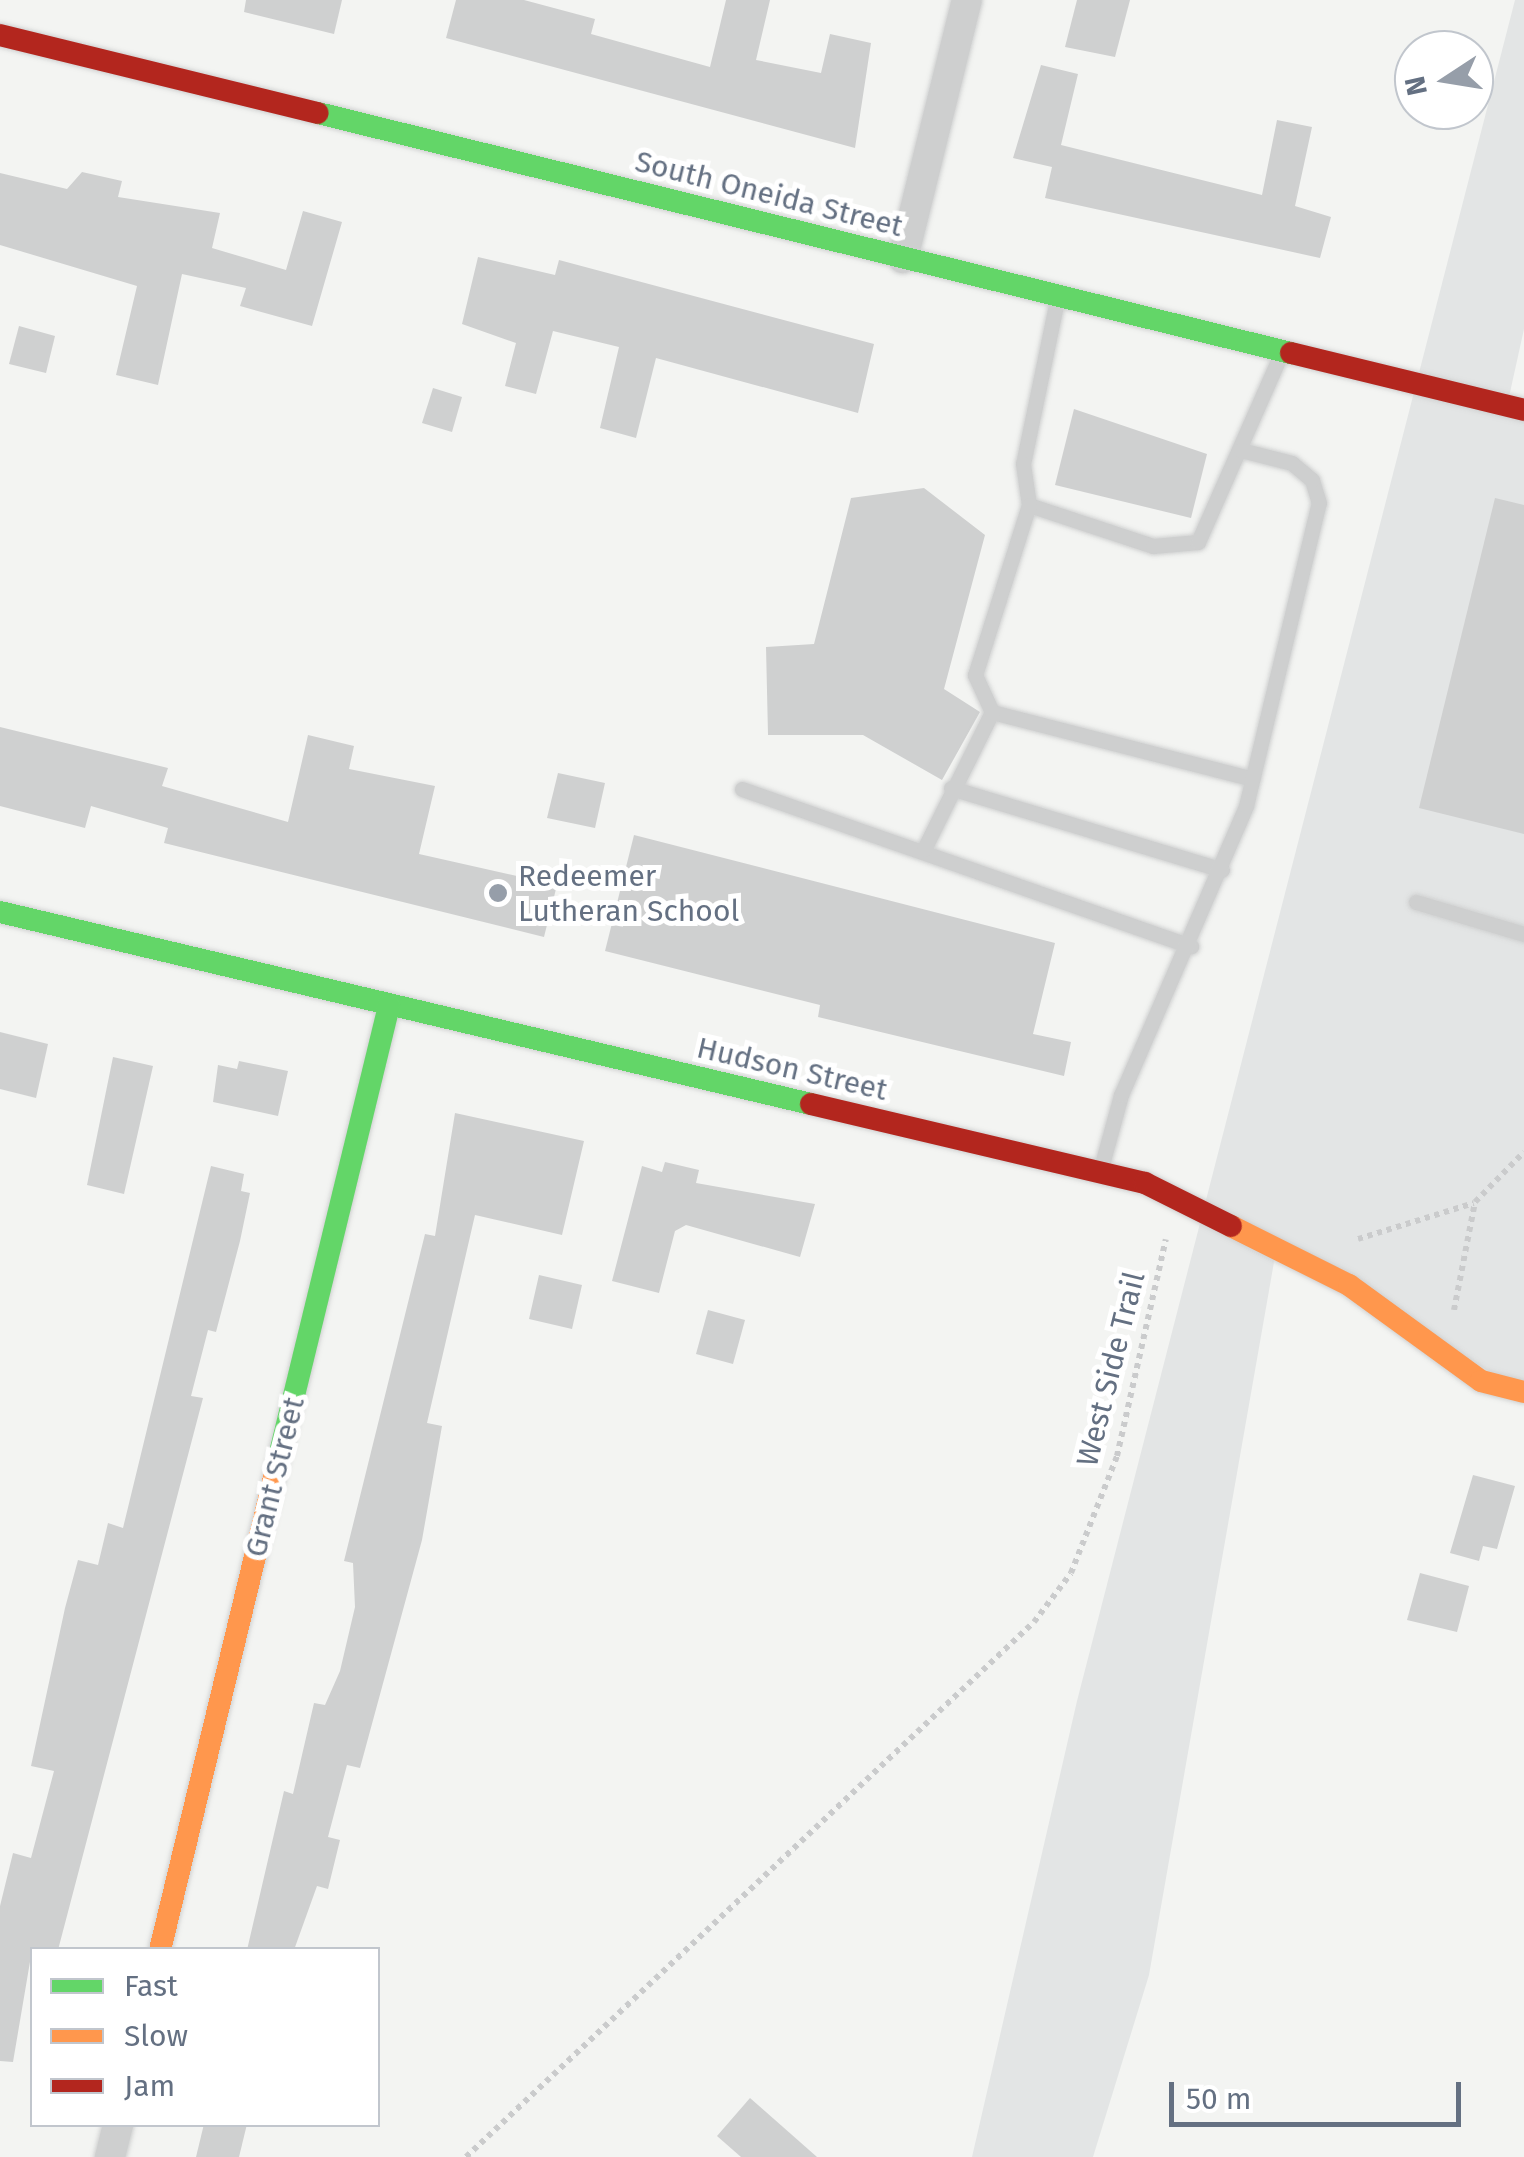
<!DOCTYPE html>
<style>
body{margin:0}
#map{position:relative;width:1524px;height:2157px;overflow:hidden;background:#f3f4f2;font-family:"Fira Sans",sans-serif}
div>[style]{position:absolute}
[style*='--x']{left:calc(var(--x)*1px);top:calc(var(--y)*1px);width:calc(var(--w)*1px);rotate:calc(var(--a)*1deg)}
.built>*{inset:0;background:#e3e5e5}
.building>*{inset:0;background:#cfd0d0}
.path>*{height:6px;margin-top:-3px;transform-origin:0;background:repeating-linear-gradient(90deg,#cacbcc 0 5px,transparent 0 10px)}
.roads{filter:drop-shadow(0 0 2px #d0d1d1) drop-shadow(0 0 2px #d0d1d1)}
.lane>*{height:15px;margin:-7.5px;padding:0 7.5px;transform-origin:7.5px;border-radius:7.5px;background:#cecfcf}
.street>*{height:30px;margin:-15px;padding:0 15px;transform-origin:15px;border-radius:15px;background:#cecfcf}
.fast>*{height:22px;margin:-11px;padding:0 11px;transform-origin:11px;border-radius:11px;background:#63d668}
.slow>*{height:22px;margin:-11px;padding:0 11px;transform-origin:11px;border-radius:11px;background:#ff974d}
.jam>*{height:22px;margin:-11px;padding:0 11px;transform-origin:11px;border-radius:11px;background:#b3261e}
.dots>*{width:28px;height:28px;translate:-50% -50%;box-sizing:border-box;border:5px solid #fff;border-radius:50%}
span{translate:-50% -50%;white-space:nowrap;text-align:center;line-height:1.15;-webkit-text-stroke:10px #fff;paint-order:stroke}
.street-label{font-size:30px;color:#647082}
.poi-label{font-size:30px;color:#647082}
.left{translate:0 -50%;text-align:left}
.legend{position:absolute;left:30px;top:1947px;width:350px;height:180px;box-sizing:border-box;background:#fff;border:2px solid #c1c6cd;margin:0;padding:12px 18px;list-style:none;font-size:30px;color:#647082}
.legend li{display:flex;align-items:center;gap:20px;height:50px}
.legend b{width:50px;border:2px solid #c1c6cd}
.north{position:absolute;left:1394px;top:30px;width:100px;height:100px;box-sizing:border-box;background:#fff;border:2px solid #c1c6cd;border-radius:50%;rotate:258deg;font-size:28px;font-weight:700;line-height:40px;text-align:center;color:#647082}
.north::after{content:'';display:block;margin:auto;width:35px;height:45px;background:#969ea9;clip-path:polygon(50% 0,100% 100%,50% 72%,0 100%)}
.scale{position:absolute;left:1169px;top:2082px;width:292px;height:45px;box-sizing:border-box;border:5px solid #647082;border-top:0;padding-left:12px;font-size:30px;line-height:35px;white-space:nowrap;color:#647082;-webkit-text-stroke:8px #fff;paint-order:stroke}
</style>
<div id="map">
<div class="built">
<div style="clip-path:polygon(1515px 0,1524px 0,1524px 329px,1507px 406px,1524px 410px,1524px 1392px,1277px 1245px,1149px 1975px,1093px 2157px,972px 2157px,1077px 1701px)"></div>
</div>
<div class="building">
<div style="clip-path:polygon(246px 0,342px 0,334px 34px,244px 12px)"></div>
<div style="clip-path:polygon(456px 0,524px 0,595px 19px,591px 34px,710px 67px,726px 0,770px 0,756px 60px,821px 73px,830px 34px,871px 43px,855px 148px,446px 38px)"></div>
<div style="clip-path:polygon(1077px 0,1130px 0,1115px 57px,1065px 47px)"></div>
<div style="clip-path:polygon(1041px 65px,1078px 74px,1061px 145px,1262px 195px,1277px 120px,1312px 127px,1295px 206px,1331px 217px,1320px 258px,1045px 198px,1052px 167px,1013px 158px)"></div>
<div style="clip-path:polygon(82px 172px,122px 181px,118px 197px,220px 213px,212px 248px,286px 270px,303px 211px,342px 222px,312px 326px,240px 306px,246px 288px,182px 274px,158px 385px,116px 375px,137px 286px,0 245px,0 173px,67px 189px)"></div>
<div style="clip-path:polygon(478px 257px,555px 275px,559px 260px,874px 344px,858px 413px,656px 358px,636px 438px,600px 428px,619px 347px,553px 331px,536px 394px,505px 386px,516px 343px,462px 324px)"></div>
<div style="clip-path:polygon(19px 326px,55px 336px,46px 373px,9px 364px)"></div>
<div style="clip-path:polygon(433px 388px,462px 397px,452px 432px,422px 423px)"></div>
<div style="clip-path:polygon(1074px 409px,1207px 454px,1191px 518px,1055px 485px)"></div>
<div style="clip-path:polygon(924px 488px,985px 535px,944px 689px,980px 712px,942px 780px,863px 735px,768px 735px,766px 647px,814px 644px,851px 498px)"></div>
<div style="clip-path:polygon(1495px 498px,1524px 505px,1524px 834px,1419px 808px)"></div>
<div style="clip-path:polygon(0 727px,168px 768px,162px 786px,288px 822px,308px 735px,354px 746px,349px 769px,435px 786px,419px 854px,557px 885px,544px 937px,164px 843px,168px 828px,91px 806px,85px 828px,0 806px)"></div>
<div style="clip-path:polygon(558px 773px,605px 783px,595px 828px,547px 818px)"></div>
<div style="clip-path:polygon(634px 835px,1055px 943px,1033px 1034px,1071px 1042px,1064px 1076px,818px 1017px,820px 1005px,605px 951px)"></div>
<div style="clip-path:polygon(0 1032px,48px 1044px,36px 1098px,0 1089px)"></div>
<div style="clip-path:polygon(113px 1057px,153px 1066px,124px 1194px,87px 1185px)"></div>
<div style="clip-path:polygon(239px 1061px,288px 1071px,278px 1116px,213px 1102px,218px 1065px,237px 1069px)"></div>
<div style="clip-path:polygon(455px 1113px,584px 1141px,562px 1235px,475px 1215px,427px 1423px,442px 1426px,422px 1540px,360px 1768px,347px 1765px,328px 1837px,340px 1840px,328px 1889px,317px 1886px,294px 1950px,247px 1950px,284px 1791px,293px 1794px,314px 1703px,325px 1705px,340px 1671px,355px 1607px,353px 1563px,344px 1561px,425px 1234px,435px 1236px)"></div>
<div style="clip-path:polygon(665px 1162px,699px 1170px,696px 1183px,815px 1204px,800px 1257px,686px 1225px,675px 1231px,659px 1293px,612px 1281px,642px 1166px,662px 1172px)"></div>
<div style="clip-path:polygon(211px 1166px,244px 1174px,241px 1191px,250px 1193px,240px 1241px,216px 1332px,208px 1330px,191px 1396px,203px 1398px,58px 1950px,32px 1950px,13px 2062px,0 2061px,0 1906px,13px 1853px,31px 1858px,54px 1771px,31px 1766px,65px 1608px,78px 1560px,98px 1565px,108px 1523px,123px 1528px)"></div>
<div style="clip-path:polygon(539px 1275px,582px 1285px,572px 1329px,529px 1319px)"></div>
<div style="clip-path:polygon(708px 1310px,745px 1320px,733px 1364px,696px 1354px)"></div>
<div style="clip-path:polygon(1473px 1475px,1515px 1486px,1497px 1549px,1483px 1546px,1479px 1561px,1450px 1553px)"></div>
<div style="clip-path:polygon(1420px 1573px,1469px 1586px,1457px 1632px,1407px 1620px)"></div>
<div style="clip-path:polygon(750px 2098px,817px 2157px,741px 2157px,717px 2136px)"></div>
<div style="clip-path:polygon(204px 2124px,247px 2124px,239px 2157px,196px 2157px)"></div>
</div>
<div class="path">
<div style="--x:1358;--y:1239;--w:121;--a:-17.2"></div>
<div style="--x:1454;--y:1310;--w:110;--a:-79"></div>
<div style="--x:1475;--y:1202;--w:70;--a:-45.6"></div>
<div style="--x:466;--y:2157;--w:780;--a:-43.29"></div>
<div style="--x:1034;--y:1622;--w:61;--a:-52.9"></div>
<div style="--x:1071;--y:1573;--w:126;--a:-68.5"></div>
<div style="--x:1117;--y:1456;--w:222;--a:-77.3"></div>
</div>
<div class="roads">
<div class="lane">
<div style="--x:1057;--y:300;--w:167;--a:101.7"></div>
<div style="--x:1023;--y:464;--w:41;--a:81.7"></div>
<div style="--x:1029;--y:505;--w:131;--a:18.3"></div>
<div style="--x:1153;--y:546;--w:45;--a:-5.1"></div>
<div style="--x:1198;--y:542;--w:206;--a:-66.2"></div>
<div style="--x:992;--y:712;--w:269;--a:14.4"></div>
<div style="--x:951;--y:788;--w:283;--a:16.8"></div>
<div style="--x:742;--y:789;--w:476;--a:19.3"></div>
<div style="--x:924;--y:849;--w:153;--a:-63.6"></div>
<div style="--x:992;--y:712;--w:41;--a:-114.7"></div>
<div style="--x:975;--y:675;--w:178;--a:-72.4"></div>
<div style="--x:1416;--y:902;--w:113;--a:16.5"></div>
<div style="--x:1101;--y:1168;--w:76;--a:-74.7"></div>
<div style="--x:1121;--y:1095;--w:315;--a:-66.6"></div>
<div style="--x:1246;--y:806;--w:312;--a:-76.5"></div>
<div style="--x:1319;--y:503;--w:24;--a:-107"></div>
<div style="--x:1312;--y:480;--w:26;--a:-140"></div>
<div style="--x:1292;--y:463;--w:53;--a:-165.7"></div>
</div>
<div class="street">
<div style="--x:903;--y:258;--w:266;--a:-76.1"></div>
<div style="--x:110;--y:2157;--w:34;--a:-76"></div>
</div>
<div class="fast">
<div style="--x:318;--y:113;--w:1002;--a:13.86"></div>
<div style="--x:0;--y:912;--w:833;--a:13.32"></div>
<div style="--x:279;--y:1457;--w:465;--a:-76.3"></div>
</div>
<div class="slow">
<div style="--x:1231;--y:1226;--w:132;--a:26.6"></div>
<div style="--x:1349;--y:1285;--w:163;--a:36"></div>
<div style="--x:1481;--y:1381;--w:44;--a:14.3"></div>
<div style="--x:160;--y:1950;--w:507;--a:-76.43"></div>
</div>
<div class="jam">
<div style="--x:0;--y:35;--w:327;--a:13.8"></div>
<div style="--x:1291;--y:353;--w:240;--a:13.7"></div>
<div style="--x:811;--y:1104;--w:343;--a:13.3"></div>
<div style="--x:1145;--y:1183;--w:96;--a:26.6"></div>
</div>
</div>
<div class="dots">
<div style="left:498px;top:893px;background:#969ea9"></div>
</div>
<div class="street-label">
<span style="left:769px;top:194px;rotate:14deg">South Oneida Street</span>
<span style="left:792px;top:1069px;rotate:13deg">Hudson Street</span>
<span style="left:1111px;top:1369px;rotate:-76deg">West Side Trail</span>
<span style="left:275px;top:1477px;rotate:-76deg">Grant Street</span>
</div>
<div class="poi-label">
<span class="left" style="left:518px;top:893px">Redeemer<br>Lutheran School</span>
</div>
<ul class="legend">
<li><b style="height:12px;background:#63d668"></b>Fast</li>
<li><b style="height:12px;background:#ff974d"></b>Slow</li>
<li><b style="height:12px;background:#b3261e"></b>Jam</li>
</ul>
<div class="north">N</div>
<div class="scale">50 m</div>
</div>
